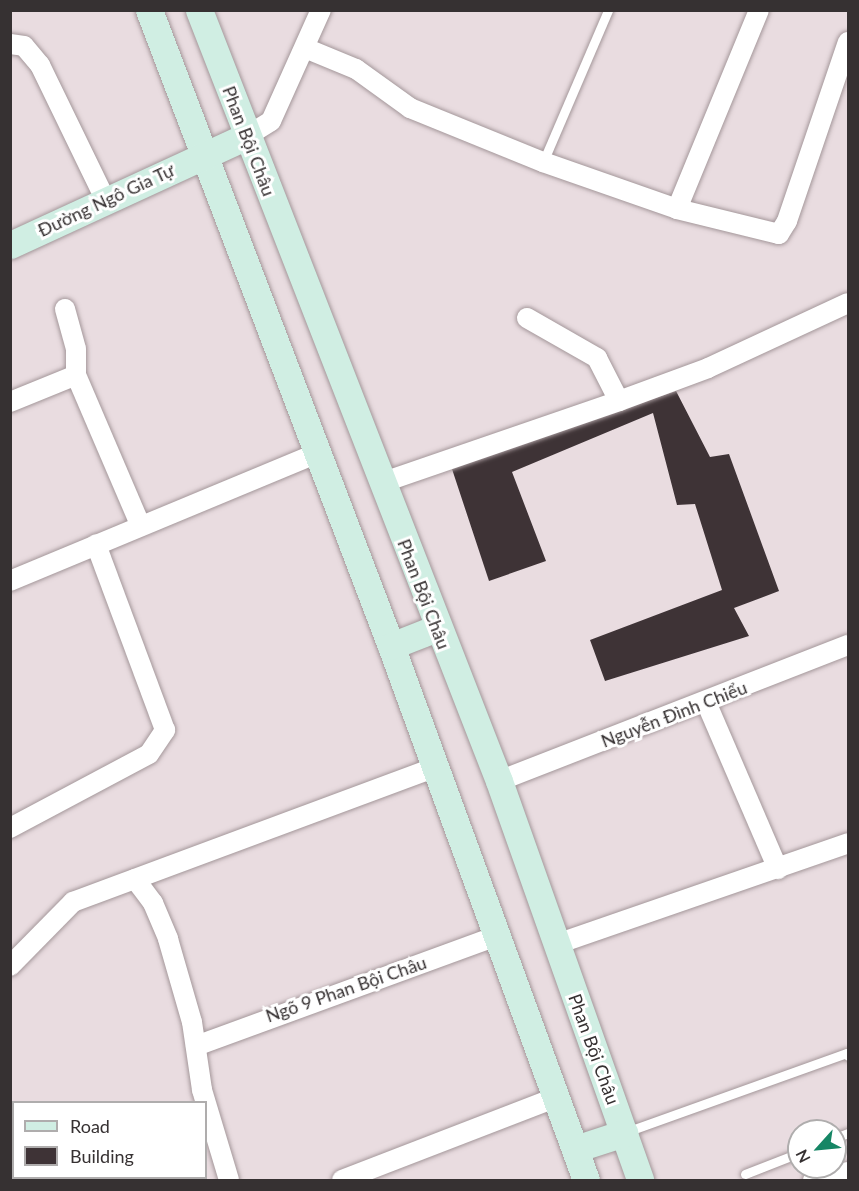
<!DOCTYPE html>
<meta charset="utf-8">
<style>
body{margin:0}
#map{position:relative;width:859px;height:1191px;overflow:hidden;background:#e9dce0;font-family:Lato,sans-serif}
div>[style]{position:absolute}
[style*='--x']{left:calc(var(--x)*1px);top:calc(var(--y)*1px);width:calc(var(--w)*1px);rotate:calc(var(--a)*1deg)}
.building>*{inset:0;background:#3e3336}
.roads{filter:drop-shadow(0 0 2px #a4979a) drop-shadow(0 0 2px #a4979a)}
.lane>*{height:9px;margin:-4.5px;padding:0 4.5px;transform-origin:4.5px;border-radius:4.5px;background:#fff}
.street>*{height:20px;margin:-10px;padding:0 10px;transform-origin:10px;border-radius:10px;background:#fff}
.secondary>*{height:27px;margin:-13.5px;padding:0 13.5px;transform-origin:13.5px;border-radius:13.5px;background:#d0eee3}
span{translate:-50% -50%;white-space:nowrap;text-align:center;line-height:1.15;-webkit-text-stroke:6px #fff;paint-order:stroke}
.street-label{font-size:18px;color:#363132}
.frame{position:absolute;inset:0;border:12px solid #363132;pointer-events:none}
.legend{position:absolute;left:12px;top:1101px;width:195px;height:78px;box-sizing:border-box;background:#fff;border:2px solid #afadad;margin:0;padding:8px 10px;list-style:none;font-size:18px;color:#363132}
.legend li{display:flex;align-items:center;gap:12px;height:30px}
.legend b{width:30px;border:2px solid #afadad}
.north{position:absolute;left:787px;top:1119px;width:60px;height:60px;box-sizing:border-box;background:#fff;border:2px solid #afadad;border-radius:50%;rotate:243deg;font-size:16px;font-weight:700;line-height:24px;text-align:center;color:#363132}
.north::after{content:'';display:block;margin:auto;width:21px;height:27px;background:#168665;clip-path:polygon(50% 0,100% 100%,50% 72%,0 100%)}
</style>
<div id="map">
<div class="building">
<div style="clip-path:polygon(676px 391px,710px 457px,729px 454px,779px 591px,734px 608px,749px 636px,605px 681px,590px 640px,722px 590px,695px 504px,677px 505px,653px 413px,512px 472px,546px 561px,489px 581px,451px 466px)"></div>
</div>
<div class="roads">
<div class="lane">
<div style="--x:543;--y:162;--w:165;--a:-66.8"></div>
<div style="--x:626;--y:1132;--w:235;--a:-19.7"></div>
<div style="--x:847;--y:1053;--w:3;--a:72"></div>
<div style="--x:835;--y:1138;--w:14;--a:-21"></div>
<div style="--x:745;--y:1174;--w:58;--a:-21.3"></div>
</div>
<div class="street">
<div style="--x:10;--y:44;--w:14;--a:8"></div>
<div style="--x:24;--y:46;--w:25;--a:50"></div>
<div style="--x:40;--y:65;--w:149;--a:64.1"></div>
<div style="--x:305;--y:48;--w:55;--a:22.4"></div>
<div style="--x:356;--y:69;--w:67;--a:35.8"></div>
<div style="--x:410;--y:108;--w:144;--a:22.1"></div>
<div style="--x:543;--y:162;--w:142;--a:19.3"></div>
<div style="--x:677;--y:209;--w:105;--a:13.8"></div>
<div style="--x:779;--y:234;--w:15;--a:-58"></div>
<div style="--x:787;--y:221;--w:189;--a:-71.2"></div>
<div style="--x:247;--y:136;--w:28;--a:-32"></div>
<div style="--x:271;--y:121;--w:122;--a:-65.8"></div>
<div style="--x:677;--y:209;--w:215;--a:-67.6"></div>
<div style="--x:65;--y:309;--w:41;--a:74.6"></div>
<div style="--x:76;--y:349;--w:26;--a:90"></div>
<div style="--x:527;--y:318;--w:81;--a:29.7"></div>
<div style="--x:597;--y:358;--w:48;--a:62.9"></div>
<div style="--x:619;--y:401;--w:95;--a:-20.3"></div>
<div style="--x:708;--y:368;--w:154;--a:-24.9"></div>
<div style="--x:10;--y:402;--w:71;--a:-22.2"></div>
<div style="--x:76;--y:375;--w:162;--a:66.8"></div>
<div style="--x:381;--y:483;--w:252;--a:-19"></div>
<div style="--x:10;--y:581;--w:333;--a:-22.6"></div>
<div style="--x:706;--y:702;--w:182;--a:66.7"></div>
<div style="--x:499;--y:781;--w:375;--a:-21.3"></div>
<div style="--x:10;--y:828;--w:157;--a:-28"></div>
<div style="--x:149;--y:754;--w:29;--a:-56"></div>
<div style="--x:165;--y:730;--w:198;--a:-110.4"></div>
<div style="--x:135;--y:879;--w:30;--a:53"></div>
<div style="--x:153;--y:903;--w:39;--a:67"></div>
<div style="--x:168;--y:939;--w:86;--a:73.9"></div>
<div style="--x:192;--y:1022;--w:69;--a:81.6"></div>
<div style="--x:202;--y:1090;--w:94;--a:73.3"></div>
<div style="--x:557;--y:944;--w:308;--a:-19.1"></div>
<div style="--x:10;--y:966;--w:90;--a:-45.5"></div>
<div style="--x:73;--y:902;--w:387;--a:-20.4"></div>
<div style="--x:196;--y:1046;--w:320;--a:-20.1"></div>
<div style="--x:342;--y:1180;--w:230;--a:-21.1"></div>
<div style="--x:813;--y:1180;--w:36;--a:-13"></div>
</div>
<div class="secondary">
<div style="--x:149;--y:10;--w:680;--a:69.17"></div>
<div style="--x:391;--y:646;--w:568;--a:69.94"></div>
<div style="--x:199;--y:10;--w:827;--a:68.74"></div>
<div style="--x:499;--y:781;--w:423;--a:70.5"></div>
<div style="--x:10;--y:245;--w:261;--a:-24.7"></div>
<div style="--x:391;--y:646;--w:49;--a:-21.4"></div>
<div style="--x:575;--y:1149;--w:52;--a:-18.1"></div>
</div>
</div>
<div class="street-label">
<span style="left:249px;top:141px;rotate:69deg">Phan Bội Châu</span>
<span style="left:106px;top:200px;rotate:-25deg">Đường Ngô Gia Tự</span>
<span style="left:424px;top:594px;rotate:69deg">Phan Bội Châu</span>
<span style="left:674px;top:714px;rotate:-21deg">Nguyễn Đình Chiểu</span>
<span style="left:346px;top:989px;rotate:-19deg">Ngõ 9 Phan Bội Châu</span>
<span style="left:594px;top:1049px;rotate:70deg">Phan Bội Châu</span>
</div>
<div class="frame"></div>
<ul class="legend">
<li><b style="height:8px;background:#d0eee3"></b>Road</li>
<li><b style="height:16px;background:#3e3336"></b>Building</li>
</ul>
<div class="north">N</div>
</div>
